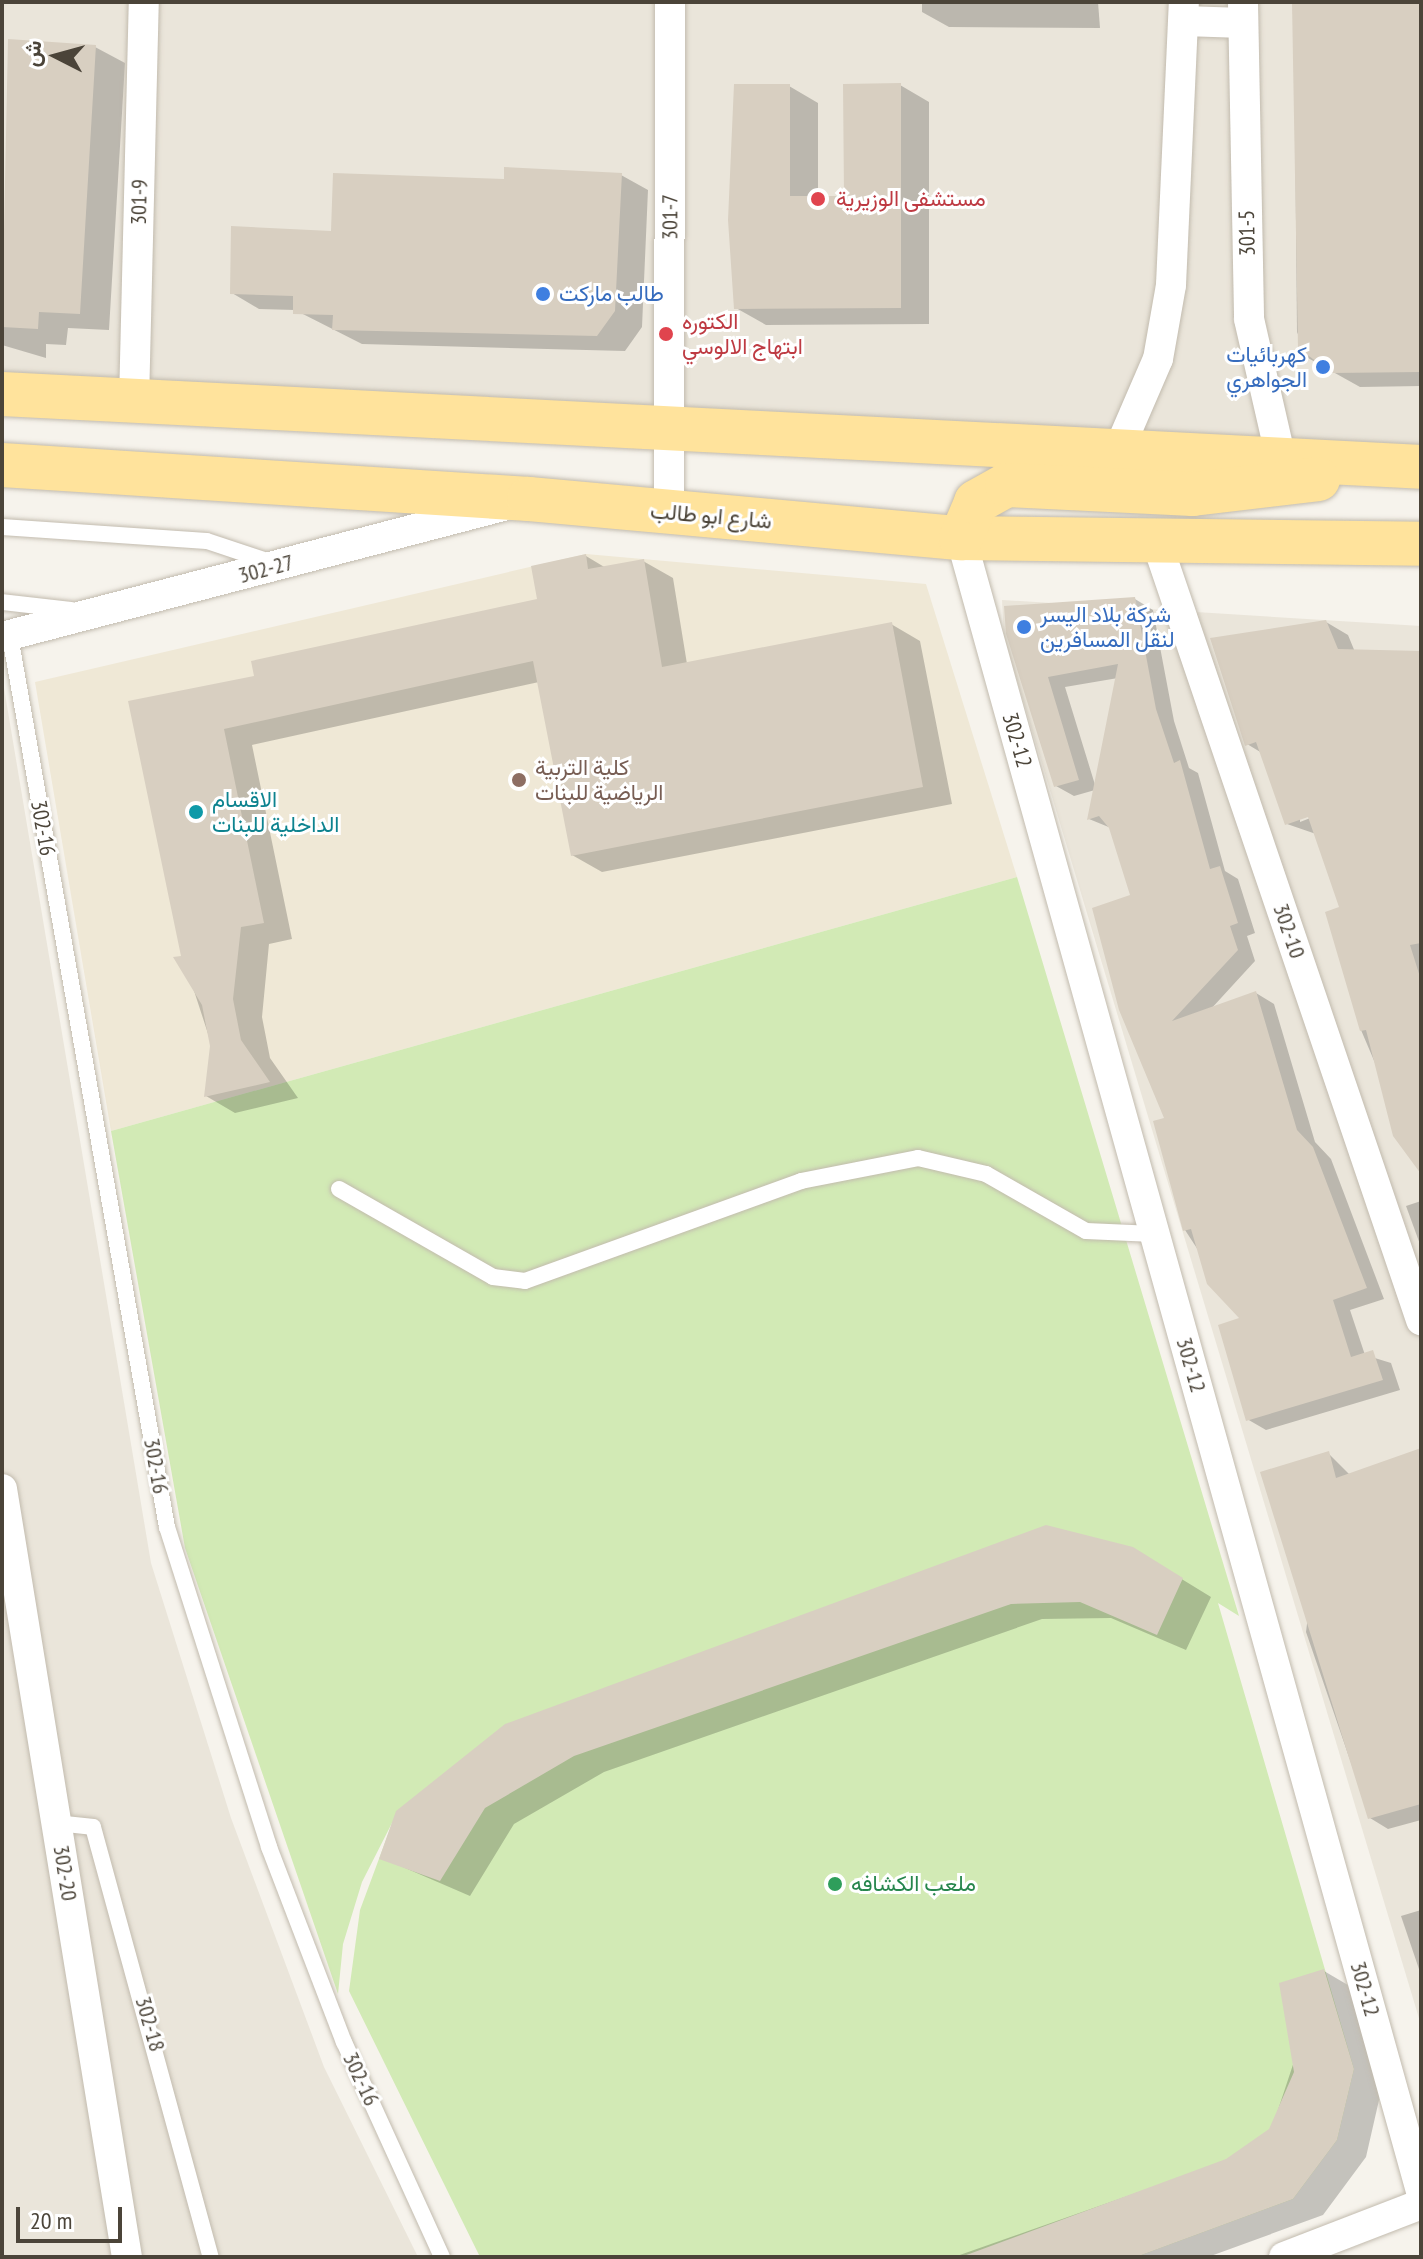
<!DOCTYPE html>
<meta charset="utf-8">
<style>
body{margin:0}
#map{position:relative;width:1423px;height:2259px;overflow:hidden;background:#f6f3ec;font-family:"PT Sans Narrow",Vazirmatn,sans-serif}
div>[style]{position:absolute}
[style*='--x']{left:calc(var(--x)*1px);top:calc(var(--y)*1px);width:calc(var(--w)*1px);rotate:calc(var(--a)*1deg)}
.residential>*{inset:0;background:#eae5da}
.education>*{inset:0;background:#efe8d6}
.green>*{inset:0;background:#d2eab5}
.shadow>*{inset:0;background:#0003}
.building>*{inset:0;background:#d8cfc1}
.roads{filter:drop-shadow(0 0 2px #c2bbae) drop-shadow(0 0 2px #c2bbae)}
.lane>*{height:16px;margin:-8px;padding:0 8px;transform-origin:8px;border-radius:8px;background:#fff}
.street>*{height:30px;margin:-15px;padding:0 15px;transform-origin:15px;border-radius:15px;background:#fff}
.primary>*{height:44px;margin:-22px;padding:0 22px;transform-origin:22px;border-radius:22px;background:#ffe39c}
.dots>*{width:22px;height:22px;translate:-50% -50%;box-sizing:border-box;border:4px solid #fff;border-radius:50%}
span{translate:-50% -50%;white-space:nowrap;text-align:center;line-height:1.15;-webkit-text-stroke:6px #fff;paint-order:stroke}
.health-label{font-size:22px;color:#be3a42}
.left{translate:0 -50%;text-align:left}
.street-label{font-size:22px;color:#4b4439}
.shop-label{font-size:22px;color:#366cbe}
.right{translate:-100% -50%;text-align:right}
.education-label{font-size:22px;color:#785e54}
.culture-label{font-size:22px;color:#0d838f}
.leisure-label{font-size:22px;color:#27864d}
.frame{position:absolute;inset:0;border:4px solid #4b4439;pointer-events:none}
.north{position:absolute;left:16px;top:16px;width:80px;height:80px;-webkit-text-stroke:6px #fff;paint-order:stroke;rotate:276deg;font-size:22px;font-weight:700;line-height:32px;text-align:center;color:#4b4439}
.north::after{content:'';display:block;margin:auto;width:28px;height:36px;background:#4b4439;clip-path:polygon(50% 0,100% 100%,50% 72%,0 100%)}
.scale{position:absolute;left:16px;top:2207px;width:106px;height:36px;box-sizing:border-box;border:4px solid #4b4439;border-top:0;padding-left:10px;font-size:24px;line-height:28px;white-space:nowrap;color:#4b4439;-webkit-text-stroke:6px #fff;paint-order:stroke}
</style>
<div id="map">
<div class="residential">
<div style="clip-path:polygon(2px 2px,1421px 2px,1421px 464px,2px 394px)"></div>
<div style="clip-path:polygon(1002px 600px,1421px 626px,1421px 2025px,1004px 637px)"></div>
<div style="clip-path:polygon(2px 676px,151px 1563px,231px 1818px,324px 2067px,418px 2257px,2px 2257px)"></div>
</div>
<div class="education">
<div style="clip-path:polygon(586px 554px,926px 584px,1017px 877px,111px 1131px,35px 682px)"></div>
</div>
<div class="green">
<div style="clip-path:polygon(1017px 877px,1239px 1616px,1218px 1603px,1354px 2069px,1337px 2140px,1293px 2199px,1136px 2257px,480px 2257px,349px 1991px,360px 1910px,393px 1821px,362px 1882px,343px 1944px,338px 1994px,185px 1548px,111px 1131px)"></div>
</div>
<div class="shadow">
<div style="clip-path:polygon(922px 2px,1098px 2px,1100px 28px,949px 27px,922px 12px)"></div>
<div style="clip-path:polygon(1294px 2px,1421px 2px,1421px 386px,1360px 387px,1308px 358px,1297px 332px)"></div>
<div style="clip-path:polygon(10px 41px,95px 47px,125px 63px,109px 330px,68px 328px,66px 345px,46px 344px,46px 358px,2px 345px)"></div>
<div style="clip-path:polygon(900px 85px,929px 102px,929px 324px,766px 325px,736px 308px,789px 86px,818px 103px,818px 198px,846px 198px)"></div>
<div style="clip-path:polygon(621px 175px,648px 190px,642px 327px,625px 351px,362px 344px,295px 310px,259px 309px,232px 293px,332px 233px,506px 181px)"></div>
<div style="clip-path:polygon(586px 556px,606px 568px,643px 561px,673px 578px,687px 664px,891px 624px,920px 641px,952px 804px,602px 872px,572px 855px,539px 682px,252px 745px,292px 939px,269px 944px,262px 1017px,270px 1058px,298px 1098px,235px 1113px,206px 1096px,212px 1046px,183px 957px,131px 703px,256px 677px,539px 600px)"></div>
<div style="clip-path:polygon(evenodd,1135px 599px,1153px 610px,1174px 721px,1189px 768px,1198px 773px,1225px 871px,1238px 879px,1255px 933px,1247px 936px,1255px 961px,1210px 1010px,1256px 993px,1274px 1004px,1315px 1142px,1331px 1159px,1384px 1299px,1350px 1310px,1365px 1355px,1391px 1363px,1400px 1390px,1266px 1430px,1247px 1419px,1243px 1319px,1185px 1230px,1132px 896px,1111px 828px,1089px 819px,1095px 790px,1074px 796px,1056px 786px,1007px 608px,1135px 599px,1118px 678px,1096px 788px,1065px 687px,1118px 678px)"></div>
<div style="clip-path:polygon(evenodd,1326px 622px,1348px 635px,1355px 652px,1421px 653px,1421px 1171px,1361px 1030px,1342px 909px,1316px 834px,1287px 824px,1262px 753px,1247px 744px,1326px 622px,1318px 815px,1300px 822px,1300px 818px,1318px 815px)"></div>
<div style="clip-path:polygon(1421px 1201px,1421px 1247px,1406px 1206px)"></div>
<div style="clip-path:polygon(1421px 1450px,1421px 1820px,1388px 1829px,1370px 1818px,1306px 1632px,1328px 1453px,1350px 1475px)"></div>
<div style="clip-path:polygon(1162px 1567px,1211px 1597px,1186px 1650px,1111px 1618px,1042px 1619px,604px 1772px,514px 1824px,470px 1896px,382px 1858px,506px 1726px)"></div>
<div style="clip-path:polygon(1421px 1910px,1421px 1975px,1401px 1916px)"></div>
<div style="clip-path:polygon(1324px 1971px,1353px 1988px,1382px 2087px,1366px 2157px,1323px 2215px,1208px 2257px,954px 2257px,1227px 2161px,1271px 2131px)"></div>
</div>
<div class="building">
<div style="clip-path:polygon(1292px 2px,1421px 2px,1421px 372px,1332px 373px,1298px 348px)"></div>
<div style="clip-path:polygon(8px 39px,96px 45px,80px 314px,39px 312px,38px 329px,2px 327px)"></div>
<div style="clip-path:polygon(901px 83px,901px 308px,734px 309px,728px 220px,734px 84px,790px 84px,790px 196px,844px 196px,843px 84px)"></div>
<div style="clip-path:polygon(504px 167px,622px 173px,615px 311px,597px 336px,332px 330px,333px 315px,293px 314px,293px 296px,230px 294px,231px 226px,331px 231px,333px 173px,504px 179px)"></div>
<div style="clip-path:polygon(586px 554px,588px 569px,644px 559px,662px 667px,892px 622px,923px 787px,571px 856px,533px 661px,224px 729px,264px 923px,241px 927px,233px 999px,241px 1040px,270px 1082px,204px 1097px,210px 1046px,202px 1005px,173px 957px,181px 956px,128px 701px,254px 676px,251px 661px,537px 599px,531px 566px)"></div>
<div style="clip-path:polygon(1135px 597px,1156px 709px,1174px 763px,1180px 760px,1210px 869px,1220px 866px,1238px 923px,1230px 926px,1238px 950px,1172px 1021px,1256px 991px,1297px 1130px,1313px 1147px,1367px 1288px,1333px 1300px,1351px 1357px,1373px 1350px,1383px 1380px,1246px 1421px,1218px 1325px,1239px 1318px,1207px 1284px,1191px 1229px,1183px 1231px,1153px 1121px,1164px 1118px,1119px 1010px,1092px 908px,1130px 895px,1109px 828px,1099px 816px,1087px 820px,1118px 664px,1048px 677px,1079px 780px,1054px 787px,1006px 634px,1004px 606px)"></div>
<div style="clip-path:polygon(1326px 620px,1338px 649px,1421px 651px,1421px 943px,1410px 945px,1421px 980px,1421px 1174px,1393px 1136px,1366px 1030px,1360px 1031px,1325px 912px,1339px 907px,1308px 817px,1285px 825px,1256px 742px,1245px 746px,1210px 638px)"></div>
<div style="clip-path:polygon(1421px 1448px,1421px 1804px,1368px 1819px,1260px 1472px,1329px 1451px,1336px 1478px)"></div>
<div style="clip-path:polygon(1046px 1525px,1133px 1547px,1183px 1578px,1157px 1635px,1080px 1602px,1011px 1604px,574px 1756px,485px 1808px,440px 1881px,379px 1859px,396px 1811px,505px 1724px)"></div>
<div style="clip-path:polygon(1324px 1969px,1354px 2069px,1337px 2140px,1293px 2199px,1136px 2257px,961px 2257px,1226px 2159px,1269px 2129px,1294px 2072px,1279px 1983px)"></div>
</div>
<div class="roads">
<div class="lane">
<div style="--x:2;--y:527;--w:205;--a:3.9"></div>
<div style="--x:207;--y:541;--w:73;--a:18.4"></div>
<div style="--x:2;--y:602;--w:70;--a:6.5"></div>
<div style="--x:10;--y:636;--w:905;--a:80.01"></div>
<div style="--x:167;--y:1527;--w:336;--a:72.3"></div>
<div style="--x:269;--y:1847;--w:209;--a:69"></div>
<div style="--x:344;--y:2042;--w:236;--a:65.5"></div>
<div style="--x:339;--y:1189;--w:177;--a:29.7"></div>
<div style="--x:493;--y:1277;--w:32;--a:7"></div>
<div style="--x:525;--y:1281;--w:294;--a:-19.9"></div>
<div style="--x:801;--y:1181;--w:119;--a:-11.1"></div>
<div style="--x:918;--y:1158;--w:70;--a:13.2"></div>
<div style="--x:986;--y:1174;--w:115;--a:29.7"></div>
<div style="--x:1086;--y:1231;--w:68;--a:2.5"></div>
<div style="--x:56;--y:1823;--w:37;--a:6"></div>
<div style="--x:93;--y:1827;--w:446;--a:74.7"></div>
</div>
<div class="street">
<div style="--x:1243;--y:2;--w:317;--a:88.9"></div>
<div style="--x:1249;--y:319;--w:144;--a:77.1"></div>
<div style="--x:1184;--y:21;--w:59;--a:1.9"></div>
<div style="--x:134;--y:402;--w:400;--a:-88.6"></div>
<div style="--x:1119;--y:449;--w:98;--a:-66.6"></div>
<div style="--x:1158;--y:359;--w:75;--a:-80"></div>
<div style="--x:1171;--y:285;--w:283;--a:-87.4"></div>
<div style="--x:669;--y:512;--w:510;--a:-89.89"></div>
<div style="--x:961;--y:538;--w:1716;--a:74.45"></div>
<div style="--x:1157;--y:543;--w:821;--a:71.23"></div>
<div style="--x:2;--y:637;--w:518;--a:-14.65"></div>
<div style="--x:2;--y:1489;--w:778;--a:80.76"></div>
<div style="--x:1284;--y:2257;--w:147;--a:-21.1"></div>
</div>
<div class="primary">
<div style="--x:2;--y:394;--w:1421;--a:2.94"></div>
<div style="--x:2;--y:465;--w:528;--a:3.69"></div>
<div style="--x:529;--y:499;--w:434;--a:5.2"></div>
<div style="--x:961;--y:538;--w:460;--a:0.7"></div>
<div style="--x:961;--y:538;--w:39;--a:-67"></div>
<div style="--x:976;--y:502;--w:35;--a:-29"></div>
<div style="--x:1007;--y:485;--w:186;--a:2.8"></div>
<div style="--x:1193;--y:494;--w:126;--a:-6.8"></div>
</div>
</div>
<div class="dots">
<div style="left:818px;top:199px;background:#e0444e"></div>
<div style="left:543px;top:294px;background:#3f7fe0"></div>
<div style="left:666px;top:334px;background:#e0444e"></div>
<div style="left:1323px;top:367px;background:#3f7fe0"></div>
<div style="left:1024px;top:627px;background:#3f7fe0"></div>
<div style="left:519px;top:780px;background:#8d6e63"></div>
<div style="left:196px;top:812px;background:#0f9aa8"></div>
<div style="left:835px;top:1884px;background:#2e9e5b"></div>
</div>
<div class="health-label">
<span class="left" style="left:836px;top:199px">مستشفى الوزيرية</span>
<span class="left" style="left:682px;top:334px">الكتوره<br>ابتهاج الالوسي</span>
</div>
<div class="street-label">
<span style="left:139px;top:202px;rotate:-89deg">301-9</span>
<span style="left:670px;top:217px;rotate:-90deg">301-7</span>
<span style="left:1247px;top:233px;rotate:-91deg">301-5</span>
<span style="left:711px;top:516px;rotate:5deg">شارع ابو طالب</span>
<span style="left:266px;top:569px;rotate:-15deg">302-27</span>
<span style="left:1017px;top:740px;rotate:74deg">302-12</span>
<span style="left:43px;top:828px;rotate:80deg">302-16</span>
<span style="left:1289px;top:931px;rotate:71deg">302-10</span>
<span style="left:1191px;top:1365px;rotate:74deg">302-12</span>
<span style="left:156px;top:1466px;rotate:80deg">302-16</span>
<span style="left:65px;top:1873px;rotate:81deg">302-20</span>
<span style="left:1365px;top:1989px;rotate:74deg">302-12</span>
<span style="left:150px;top:2024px;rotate:74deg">302-18</span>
<span style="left:361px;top:2079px;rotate:65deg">302-16</span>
</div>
<div class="shop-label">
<span class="left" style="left:559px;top:294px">طالب ماركت</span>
<span class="right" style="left:1307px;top:367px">كهربائيات<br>الجواهري</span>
<span class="left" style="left:1040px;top:627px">شركة بلاد اليسر<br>لنقل المسافرين</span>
</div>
<div class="education-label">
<span class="left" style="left:535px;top:780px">كلية التربية<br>الرياضية للبنات</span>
</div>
<div class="culture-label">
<span class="left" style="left:212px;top:812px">الاقسام<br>الداخلية للبنات</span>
</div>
<div class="leisure-label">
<span class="left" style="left:851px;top:1884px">ملعب الكشافه</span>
</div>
<div class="frame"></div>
<div class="north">ش</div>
<div class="scale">20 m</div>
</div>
